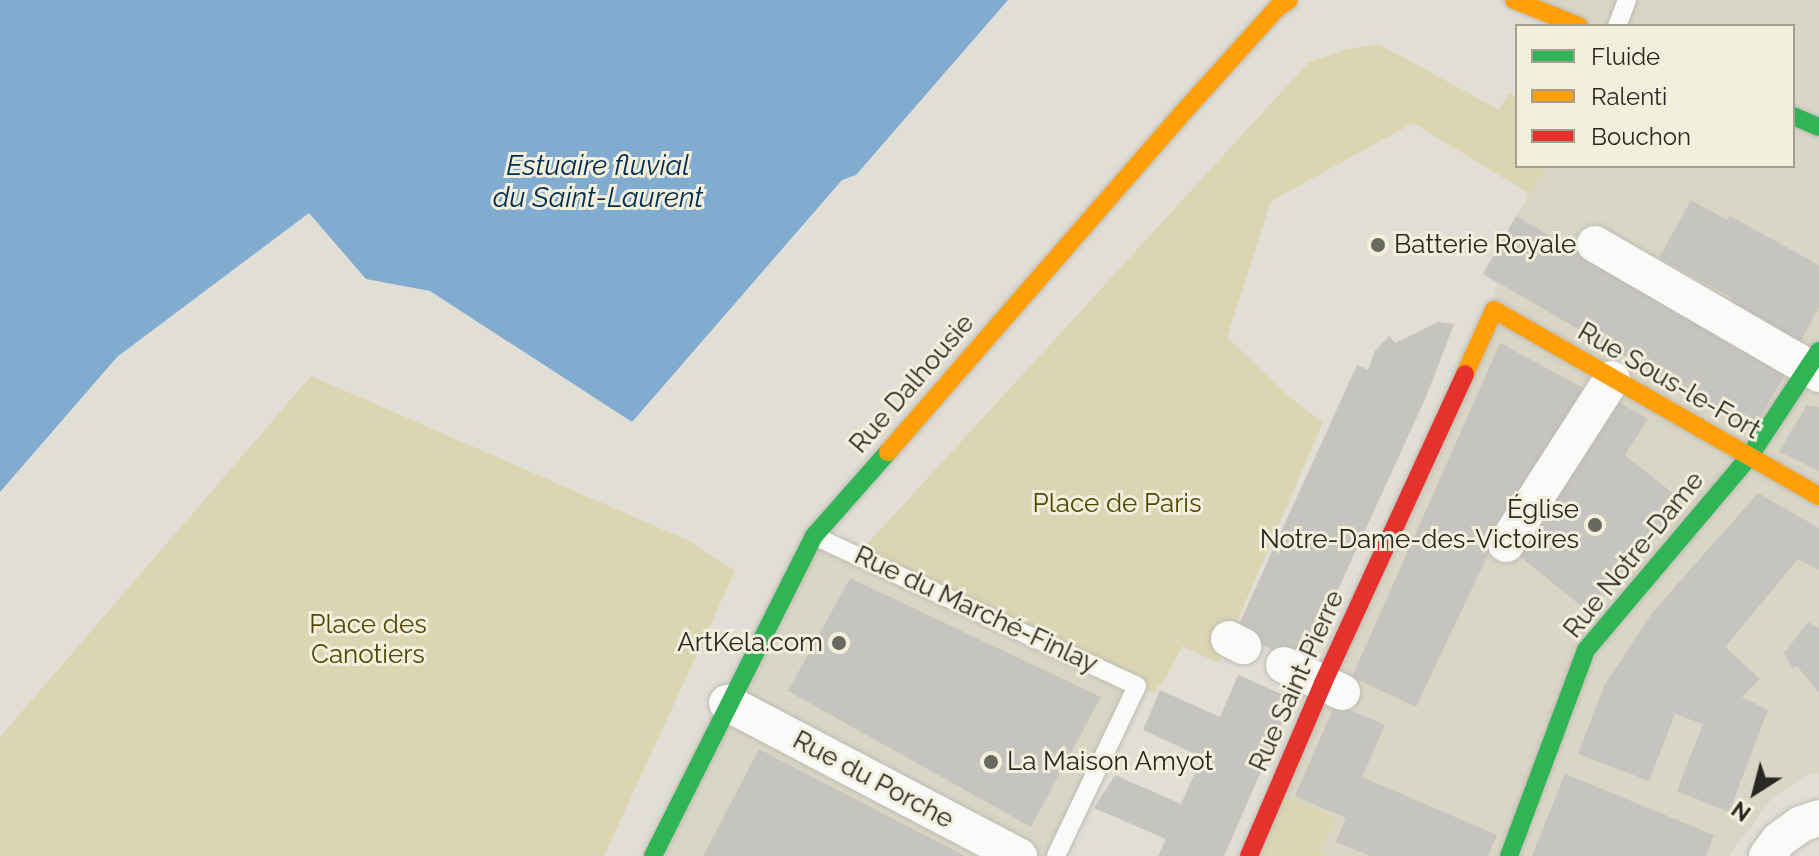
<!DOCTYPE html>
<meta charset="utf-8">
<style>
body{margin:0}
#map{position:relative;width:1819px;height:856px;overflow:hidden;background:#e0ded5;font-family:Raleway,sans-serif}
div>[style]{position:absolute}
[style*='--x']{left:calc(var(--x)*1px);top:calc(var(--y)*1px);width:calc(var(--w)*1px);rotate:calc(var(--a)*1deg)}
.built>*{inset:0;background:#d9d6c5}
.green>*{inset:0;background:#dcd5b2}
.water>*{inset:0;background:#82abd0}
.building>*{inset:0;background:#c6c4be}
.roads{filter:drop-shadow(0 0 2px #bdbbb3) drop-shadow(0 0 2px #bdbbb3)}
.lane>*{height:18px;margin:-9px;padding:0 9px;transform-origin:9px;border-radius:9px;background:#fafaf9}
.street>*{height:36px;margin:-18px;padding:0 18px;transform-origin:18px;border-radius:18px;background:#fafaf9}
.fast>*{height:18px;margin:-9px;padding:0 9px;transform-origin:9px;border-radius:9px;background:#30b455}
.slow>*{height:18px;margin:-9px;padding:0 9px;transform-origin:9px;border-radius:9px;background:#ff9f0a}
.jam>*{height:18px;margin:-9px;padding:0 9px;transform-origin:9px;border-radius:9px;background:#e5322d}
.dots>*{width:22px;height:22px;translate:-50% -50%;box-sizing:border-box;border:4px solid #f2efdd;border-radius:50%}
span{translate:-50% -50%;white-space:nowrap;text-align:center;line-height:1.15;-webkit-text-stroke:6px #f2efdd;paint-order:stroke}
.poi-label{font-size:26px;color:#292822}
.left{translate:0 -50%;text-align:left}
.right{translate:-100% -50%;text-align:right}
.street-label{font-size:26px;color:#292822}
.park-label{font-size:26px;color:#534702}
.water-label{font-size:28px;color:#002c51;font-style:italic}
.legend{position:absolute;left:1515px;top:24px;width:280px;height:144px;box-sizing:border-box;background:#f2efdd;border:2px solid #a29f92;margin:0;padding:10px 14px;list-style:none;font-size:24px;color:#292822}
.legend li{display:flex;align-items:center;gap:16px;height:40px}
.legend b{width:40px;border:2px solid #a29f92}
.north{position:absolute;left:1715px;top:752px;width:80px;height:80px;-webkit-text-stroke:6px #f2efdd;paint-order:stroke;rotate:216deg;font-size:22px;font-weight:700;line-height:32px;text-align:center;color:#292822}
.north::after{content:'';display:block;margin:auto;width:28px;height:36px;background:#292822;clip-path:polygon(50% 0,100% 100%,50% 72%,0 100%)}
</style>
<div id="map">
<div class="built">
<div style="clip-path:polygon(1514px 0,1819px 0,1819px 773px,1809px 775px,1772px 798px,1729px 856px,1249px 856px,1494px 310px,1496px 282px,1483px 274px,1529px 194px,1499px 175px,1517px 166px,1793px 166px,1793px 26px,1579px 26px)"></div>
<div style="clip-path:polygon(814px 536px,1137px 686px,1056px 856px,653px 856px)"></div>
</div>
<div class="green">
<div style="clip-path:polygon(1379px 44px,1499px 110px,1509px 93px,1517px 98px,1517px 166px,1546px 166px,1530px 194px,1413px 123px,1271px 201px,1227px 337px,1292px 399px,1323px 422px,1219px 663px,1182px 646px,1166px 677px,1153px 693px,858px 554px,1309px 62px,1347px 49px)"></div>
<div style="clip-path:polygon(311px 376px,689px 541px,735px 571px,604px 856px,0 856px,0 737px)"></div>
<div style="clip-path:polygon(1275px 792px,1335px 817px,1320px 852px,1328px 856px,1249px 856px)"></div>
</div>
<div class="water">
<div style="clip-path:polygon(0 0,1008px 0,856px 175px,842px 180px,632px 422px,430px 291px,366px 279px,309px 213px,117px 357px,0 492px)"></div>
</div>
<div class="building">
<div style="clip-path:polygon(1691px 200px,1727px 220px,1730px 216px,1819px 265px,1819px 307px,1796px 350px,1724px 312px,1732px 298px,1659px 258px)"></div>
<div style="clip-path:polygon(1516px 216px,1786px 373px,1753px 430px,1483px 274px)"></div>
<div style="clip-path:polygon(1438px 322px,1454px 324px,1426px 397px,1304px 664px,1235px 633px,1357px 365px,1368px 370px,1375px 351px,1389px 336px,1395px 343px)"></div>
<div style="clip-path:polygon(1500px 343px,1591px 392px,1513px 502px,1416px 707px,1352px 677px)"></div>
<div style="clip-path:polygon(1610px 397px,1648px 419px,1625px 455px,1685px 503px,1587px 611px,1510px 548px)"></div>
<div style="clip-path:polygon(1807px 405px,1819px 407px,1819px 471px,1779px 452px)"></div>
<div style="clip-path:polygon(1758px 493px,1819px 528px,1819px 570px,1798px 559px,1725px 647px,1760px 679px,1742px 697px,1768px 710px,1729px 812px,1677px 791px,1703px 724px,1675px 714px,1649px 781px,1578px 754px,1604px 686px,1652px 613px)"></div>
<div style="clip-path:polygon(850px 578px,1101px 697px,1031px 827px,788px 691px)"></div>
<div style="clip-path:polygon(1808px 622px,1819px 628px,1819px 693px,1797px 666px,1792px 668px,1784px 653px)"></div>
<div style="clip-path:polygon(1238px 675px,1293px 699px,1224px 856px,1158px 856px,1166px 839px,1094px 808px,1115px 775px,1181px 804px,1202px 757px,1143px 730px,1160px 690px,1220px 717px)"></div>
<div style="clip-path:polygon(1335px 704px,1385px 725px,1362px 777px,1497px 835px,1488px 856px,1371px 856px,1336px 842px,1346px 818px,1295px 796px)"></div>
<div style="clip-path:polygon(759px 749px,965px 856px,703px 856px)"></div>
<div style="clip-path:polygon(1565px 774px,1714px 835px,1706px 856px,1532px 856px)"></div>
</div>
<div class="roads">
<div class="lane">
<div style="--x:1617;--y:26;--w:28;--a:-69"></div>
<div style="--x:814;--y:536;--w:356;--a:24.9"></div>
<div style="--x:1137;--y:686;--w:188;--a:115.5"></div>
</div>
<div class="street">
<div style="--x:1595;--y:244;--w:259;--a:30.1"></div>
<div style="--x:1506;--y:544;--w:196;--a:-57.3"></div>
<div style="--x:1229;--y:639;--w:16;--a:27"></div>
<div style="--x:1284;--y:665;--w:64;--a:25"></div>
<div style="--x:727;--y:703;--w:330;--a:27.7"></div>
<div style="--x:1767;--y:856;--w:20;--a:-53"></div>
<div style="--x:1779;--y:840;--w:27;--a:-36"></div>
<div style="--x:1801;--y:824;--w:19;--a:-18"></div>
</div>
<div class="fast">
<div style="--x:1793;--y:116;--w:28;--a:23"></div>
<div style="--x:653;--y:856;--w:358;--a:-63.3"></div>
<div style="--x:814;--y:536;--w:112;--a:-48.6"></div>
<div style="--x:1509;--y:856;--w:220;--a:-69.5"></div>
<div style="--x:1586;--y:650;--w:253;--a:-49.8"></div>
<div style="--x:1749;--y:457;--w:127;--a:-56.6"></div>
</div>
<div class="slow">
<div style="--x:1514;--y:0;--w:70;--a:21.8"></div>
<div style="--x:1465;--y:374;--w:70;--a:-65.6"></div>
<div style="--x:1494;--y:310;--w:374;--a:29.8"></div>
<div style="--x:888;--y:452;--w:444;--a:-49"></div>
<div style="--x:1179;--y:117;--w:147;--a:-48"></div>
<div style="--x:1277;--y:8;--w:14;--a:-34"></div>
</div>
<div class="jam">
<div style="--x:1249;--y:856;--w:188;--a:-66.8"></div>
<div style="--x:1323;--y:683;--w:340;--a:-65.3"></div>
</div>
</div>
<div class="dots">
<div style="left:1378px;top:245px;background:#696861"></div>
<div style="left:1595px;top:525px;background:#696861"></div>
<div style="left:839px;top:643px;background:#696861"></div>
<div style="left:991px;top:762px;background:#696861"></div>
</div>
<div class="poi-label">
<span class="left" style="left:1394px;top:245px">Batterie Royale</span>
<span class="right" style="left:1579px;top:525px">Église<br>Notre-Dame-des-Victoires</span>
<span class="right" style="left:823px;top:643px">ArtKela.com</span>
<span class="left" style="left:1007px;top:762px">La Maison Amyot</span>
</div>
<div class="street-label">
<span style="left:1669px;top:381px;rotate:30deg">Rue Sous-le-Fort</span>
<span style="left:912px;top:384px;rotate:-49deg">Rue Dalhousie</span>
<span style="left:1634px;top:555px;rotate:-51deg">Rue Notre-Dame</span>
<span style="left:976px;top:610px;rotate:25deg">Rue du Marché-Finlay</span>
<span style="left:1297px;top:681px;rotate:-66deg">Rue Saint-Pierre</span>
<span style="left:873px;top:780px;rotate:28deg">Rue du Porche</span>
</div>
<div class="park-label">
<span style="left:1117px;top:504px">Place de Paris</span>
<span style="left:368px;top:640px">Place des<br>Canotiers</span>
</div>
<div class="water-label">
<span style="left:598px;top:182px">Estuaire fluvial<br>du Saint-Laurent</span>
</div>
<ul class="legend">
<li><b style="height:10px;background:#30b455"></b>Fluide</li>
<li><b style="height:10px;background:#ff9f0a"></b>Ralenti</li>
<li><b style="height:10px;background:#e5322d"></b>Bouchon</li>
</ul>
<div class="north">N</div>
</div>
